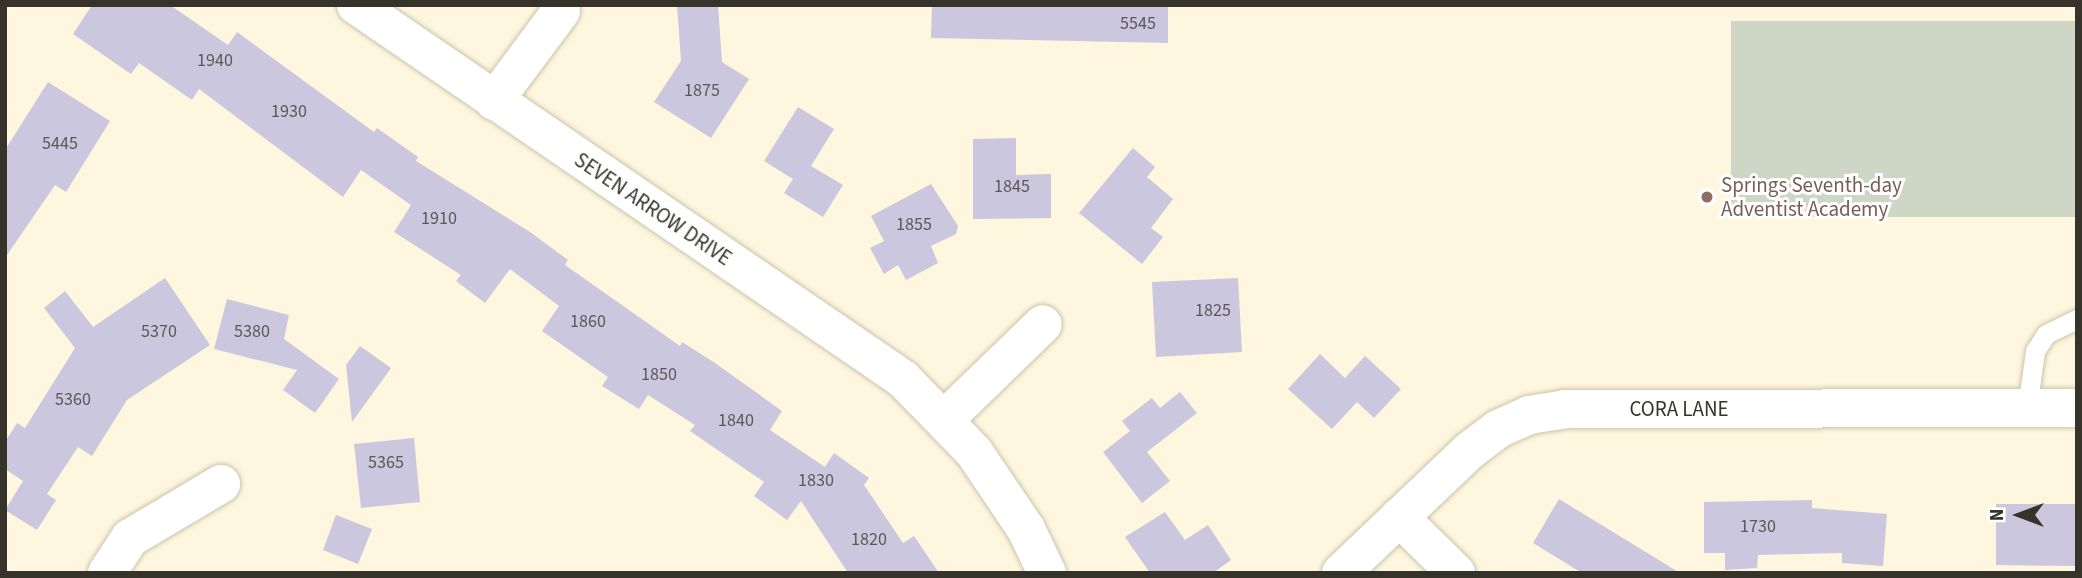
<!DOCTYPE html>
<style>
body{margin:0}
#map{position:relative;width:2082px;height:578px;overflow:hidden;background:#fef6de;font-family:"Source Sans 3",sans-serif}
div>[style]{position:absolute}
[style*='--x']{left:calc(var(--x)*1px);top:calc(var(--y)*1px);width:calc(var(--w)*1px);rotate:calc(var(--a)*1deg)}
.green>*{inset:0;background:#ced7c5}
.building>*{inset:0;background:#cbc7de}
.roads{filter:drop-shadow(0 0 2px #cbc4ad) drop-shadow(0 0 2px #cbc4ad)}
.lane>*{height:19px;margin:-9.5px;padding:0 9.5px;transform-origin:9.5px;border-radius:9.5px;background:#fff}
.street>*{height:38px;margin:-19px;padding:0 19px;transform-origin:19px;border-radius:19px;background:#fff}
.dots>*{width:19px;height:19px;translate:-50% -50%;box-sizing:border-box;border:4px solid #fff;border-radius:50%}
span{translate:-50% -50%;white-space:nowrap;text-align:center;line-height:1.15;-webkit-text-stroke:6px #fff;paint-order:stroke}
.number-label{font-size:18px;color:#5b5857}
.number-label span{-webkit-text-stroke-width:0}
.education-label{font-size:21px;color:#785e54}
.left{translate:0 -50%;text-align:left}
.street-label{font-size:21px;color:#36332a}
.frame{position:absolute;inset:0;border:7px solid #36332a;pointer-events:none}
.north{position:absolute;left:1984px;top:480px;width:70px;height:70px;-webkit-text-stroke:5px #fff;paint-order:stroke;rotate:270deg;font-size:19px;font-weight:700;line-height:28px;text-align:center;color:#36332a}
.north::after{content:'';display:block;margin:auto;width:24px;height:32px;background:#36332a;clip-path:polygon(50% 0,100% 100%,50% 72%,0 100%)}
</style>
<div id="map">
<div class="green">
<div style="clip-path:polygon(1731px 21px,2077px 21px,2077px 217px,1731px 217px)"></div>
</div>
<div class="building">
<div style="clip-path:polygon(92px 5px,170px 5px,228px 45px,237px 32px,374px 132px,377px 128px,418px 157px,416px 161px,530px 232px,568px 260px,565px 265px,680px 346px,682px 342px,715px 363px,782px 411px,770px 430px,825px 467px,834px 453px,869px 478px,864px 485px,903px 543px,914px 536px,939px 573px,848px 573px,801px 501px,787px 520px,754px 496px,764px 482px,690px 431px,695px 425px,648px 395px,639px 409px,602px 386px,608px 377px,542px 331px,559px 306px,510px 269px,485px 303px,456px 281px,461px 275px,394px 232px,411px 205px,361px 170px,343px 197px,199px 89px,192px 100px,139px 63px,131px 74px,73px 34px)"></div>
<div style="clip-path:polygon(677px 5px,718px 5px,722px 62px,749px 79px,711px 138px,654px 102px,681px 61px)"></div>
<div style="clip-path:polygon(932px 5px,1168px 5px,1168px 43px,931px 38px)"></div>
<div style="clip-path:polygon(48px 82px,110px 121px,66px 192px,55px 185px,5px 258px,5px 150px)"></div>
<div style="clip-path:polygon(798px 107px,834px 129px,811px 166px,843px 185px,823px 217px,784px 193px,793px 179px,764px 161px)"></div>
<div style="clip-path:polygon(1016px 138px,1016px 175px,1051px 174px,1051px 218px,973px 219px,973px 139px)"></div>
<div style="clip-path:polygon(1133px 148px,1155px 167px,1147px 177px,1173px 199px,1151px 228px,1163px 237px,1142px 264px,1079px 213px)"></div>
<div style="clip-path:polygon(931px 184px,958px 226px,956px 234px,931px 246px,938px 263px,906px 280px,898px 265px,884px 274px,870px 248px,884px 241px,871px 216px)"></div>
<div style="clip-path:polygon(165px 278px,210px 345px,127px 400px,92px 456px,78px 447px,47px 494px,56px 500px,37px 530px,5px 510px,23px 481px,5px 469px,5px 442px,17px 423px,25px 428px,75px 348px,44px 308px,65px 291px,93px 327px)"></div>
<div style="clip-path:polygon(1238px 278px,1242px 352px,1156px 357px,1152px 282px)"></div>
<div style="clip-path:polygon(227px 299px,289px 315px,284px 339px,339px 379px,315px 413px,283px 390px,297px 370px,214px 349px)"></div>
<div style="clip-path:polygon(360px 346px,391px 368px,352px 422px,346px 365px)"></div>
<div style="clip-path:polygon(1320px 354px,1345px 378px,1365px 356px,1401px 389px,1374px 418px,1357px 402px,1332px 429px,1288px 389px)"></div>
<div style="clip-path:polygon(1180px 392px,1197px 413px,1147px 452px,1170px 481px,1142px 503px,1103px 452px,1130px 431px,1122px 421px,1152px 398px,1160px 408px)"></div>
<div style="clip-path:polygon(414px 438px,420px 502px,361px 508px,354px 444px)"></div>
<div style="clip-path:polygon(1559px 499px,1680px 573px,1582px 573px,1533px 543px)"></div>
<div style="clip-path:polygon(1812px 500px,1812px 508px,1887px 514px,1883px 566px,1842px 563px,1842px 553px,1758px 555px,1757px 568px,1725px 570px,1725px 553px,1704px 553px,1704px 502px)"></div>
<div style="clip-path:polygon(1996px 504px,2077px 504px,2077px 566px,1996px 565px)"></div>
<div style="clip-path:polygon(1165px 512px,1185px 540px,1208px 525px,1231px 560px,1213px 573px,1150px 573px,1125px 537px)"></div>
<div style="clip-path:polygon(336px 515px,372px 529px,358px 564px,323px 550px)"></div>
</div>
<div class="roads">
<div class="lane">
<div style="--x:2027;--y:408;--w:58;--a:-82"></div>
<div style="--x:2035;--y:351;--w:20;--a:-57"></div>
<div style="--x:2046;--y:334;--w:34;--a:-26"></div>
</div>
<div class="street">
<div style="--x:356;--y:5;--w:663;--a:34.36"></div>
<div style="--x:903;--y:379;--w:102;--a:45.8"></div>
<div style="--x:974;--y:452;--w:93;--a:56"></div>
<div style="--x:1026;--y:529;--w:49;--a:64.5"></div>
<div style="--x:494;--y:101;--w:112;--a:-53.3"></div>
<div style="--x:945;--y:419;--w:136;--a:-44.1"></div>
<div style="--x:1399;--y:517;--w:80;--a:44.5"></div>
<div style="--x:107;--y:573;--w:42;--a:-56.7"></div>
<div style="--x:130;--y:538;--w:106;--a:-30.7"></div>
<div style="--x:1341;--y:573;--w:177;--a:-43.6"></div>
<div style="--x:1469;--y:451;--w:36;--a:-37"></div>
<div style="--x:1498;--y:429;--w:34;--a:-24"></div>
<div style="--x:1529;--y:415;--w:36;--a:-9"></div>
<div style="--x:1565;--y:409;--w:512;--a:-0.11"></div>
</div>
</div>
<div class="dots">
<div style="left:1707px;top:197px;background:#8d6e63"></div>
</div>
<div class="number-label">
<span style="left:1138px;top:24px">5545</span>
<span style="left:215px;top:61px">1940</span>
<span style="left:702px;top:91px">1875</span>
<span style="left:289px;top:112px">1930</span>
<span style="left:60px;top:144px">5445</span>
<span style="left:1012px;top:187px">1845</span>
<span style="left:439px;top:219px">1910</span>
<span style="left:914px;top:225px">1855</span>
<span style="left:1213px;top:311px">1825</span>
<span style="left:588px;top:322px">1860</span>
<span style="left:159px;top:332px">5370</span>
<span style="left:252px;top:332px">5380</span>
<span style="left:659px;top:375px">1850</span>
<span style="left:73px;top:400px">5360</span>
<span style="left:736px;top:421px">1840</span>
<span style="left:386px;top:463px">5365</span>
<span style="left:816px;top:481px">1830</span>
<span style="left:1758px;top:527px">1730</span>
<span style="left:869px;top:540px">1820</span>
</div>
<div class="education-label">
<span class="left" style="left:1721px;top:197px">Springs Seventh-day<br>Adventist Academy</span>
</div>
<div class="street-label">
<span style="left:653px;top:209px;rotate:34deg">SEVEN ARROW DRIVE</span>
<span style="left:1679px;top:409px">CORA LANE</span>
</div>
<div class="frame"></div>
<div class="north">N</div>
</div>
